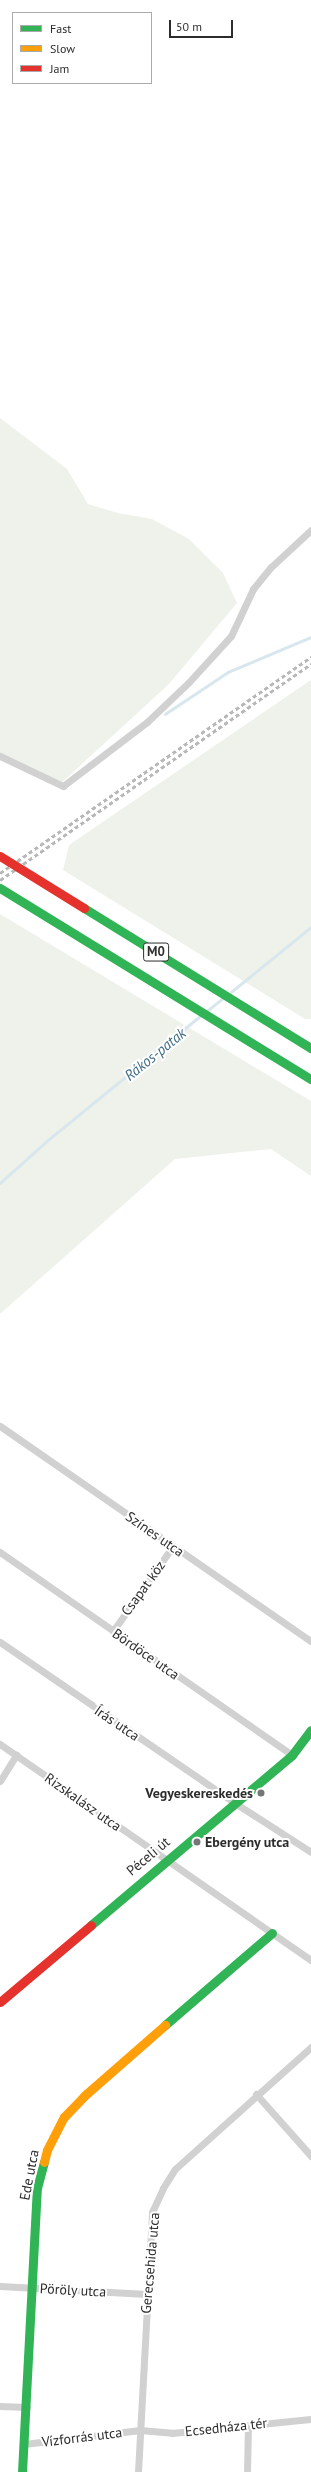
<!DOCTYPE html>
<meta charset="utf-8">
<style>
body{margin:0}
#map{position:relative;width:311px;height:2472px;overflow:hidden;background:#fff;font-family:"PT Sans",sans-serif}
div>[style]{position:absolute}
[style*='--x']{left:calc(var(--x)*1px);top:calc(var(--y)*1px);width:calc(var(--w)*1px);rotate:calc(var(--a)*1deg)}
.green>*{inset:0;background:#eff2eb}
.stream>*{height:2.5px;margin:-1.25px;padding:0 1.25px;transform-origin:1.25px;border-radius:1.25px;background:#d8e6ee}
.street>*{height:7px;margin:-3.5px;padding:0 3.5px;transform-origin:3.5px;border-radius:3.5px;background:#d1d1d1}
.fast>*{height:9px;margin:-4.5px;padding:0 4.5px;transform-origin:4.5px;border-radius:4.5px;background:#30b455}
.slow>*{height:9px;margin:-4.5px;padding:0 4.5px;transform-origin:4.5px;border-radius:4.5px;background:#ff9f0a}
.jam>*{height:9px;margin:-4.5px;padding:0 4.5px;transform-origin:4.5px;border-radius:4.5px;background:#e5322d}
.rail>*{height:2.5px;margin-top:-1.25px;transform-origin:0;background:repeating-linear-gradient(90deg,#b8b8b8 0 4px,transparent 0 7px)}
.fast-bridge>*{height:9px;margin:-4.5px;padding:0 4.5px;transform-origin:4.5px;border-radius:4.5px;background:#30b455}
.jam-bridge>*{height:9px;margin:-4.5px;padding:0 4.5px;transform-origin:4.5px;border-radius:4.5px;background:#e5322d}
.dots>*{width:11px;height:11px;translate:-50% -50%;box-sizing:border-box;border:2px solid #fff;border-radius:50%}
span{translate:-50% -50%;white-space:nowrap;text-align:center;line-height:1.15;-webkit-text-stroke:4px #fff;paint-order:stroke}
.shield-label span{padding:1px 3px;background:#fff;border:1px solid;border-radius:3px;-webkit-text-stroke-width:0}
.shield-label{font-size:13px;color:#2c2c2c;font-weight:700}
.street-label{font-size:14px;color:#2c2c2c}
.poi-label{font-size:14px;color:#2c2c2c;font-weight:700}
.right{translate:-100% -50%;text-align:right}
.left{translate:0 -50%;text-align:left}
.water-label{font-size:15px;color:#416e86;font-style:italic}
.legend{position:absolute;left:12px;top:12px;width:140px;height:72px;box-sizing:border-box;background:#fff;border:1px solid #ababab;margin:0;padding:5px 7px;list-style:none;font-size:12px;color:#2c2c2c}
.legend li{display:flex;align-items:center;gap:8px;height:20px}
.legend b{width:20px;border:1px solid #ababab}
.scale{position:absolute;left:169px;top:20px;width:64px;height:18px;box-sizing:border-box;border:2px solid #2c2c2c;border-top:0;padding-left:5px;font-size:12px;line-height:14px;white-space:nowrap;color:#2c2c2c;-webkit-text-stroke:3px #fff;paint-order:stroke}
</style>
<div id="map">
<div class="green">
<div style="clip-path:polygon(0 418px,67px 469px,88px 504px,118px 513px,152px 519px,189px 539px,223px 573px,237px 603px,169px 684px,58px 786px,0 759px)"></div>
<div style="clip-path:polygon(311px 680px,311px 1019px,305px 1019px,63px 870px,69px 845px)"></div>
<div style="clip-path:polygon(0 914px,311px 1101px,311px 1176px,271px 1149px,175px 1159px,0 1314px)"></div>
</div>
<div class="stream">
<div style="--x:165;--y:714;--w:76;--a:-33.7"></div>
<div style="--x:228;--y:672;--w:90;--a:-22.9"></div>
<div style="--x:231;--y:992;--w:103;--a:-39.1"></div>
<div style="--x:207;--y:1011;--w:19;--a:-39"></div>
<div style="--x:0;--y:1183;--w:64;--a:-41.9"></div>
<div style="--x:48;--y:1140;--w:196;--a:-39.2"></div>
</div>
<div class="street">
<div style="--x:0;--y:756;--w:70;--a:25.5"></div>
<div style="--x:63;--y:786;--w:106;--a:-37.3"></div>
<div style="--x:147;--y:722;--w:58;--a:-43.6"></div>
<div style="--x:189;--y:682;--w:62;--a:-47.6"></div>
<div style="--x:231;--y:636;--w:52;--a:-64.9"></div>
<div style="--x:253;--y:589;--w:28;--a:-51"></div>
<div style="--x:271;--y:567;--w:54;--a:-42.8"></div>
<div style="--x:0;--y:1426;--w:378;--a:34.7"></div>
<div style="--x:0;--y:1552;--w:356;--a:34.8"></div>
<div style="--x:113;--y:1631;--w:104;--a:-54.8"></div>
<div style="--x:0;--y:1642;--w:285;--a:34.4"></div>
<div style="--x:235;--y:1803;--w:90;--a:32.8"></div>
<div style="--x:0;--y:1744;--w:379;--a:34.8"></div>
<div style="--x:0;--y:1781;--w:31;--a:-58"></div>
<div style="--x:256;--y:2094;--w:83;--a:48.4"></div>
<div style="--x:0;--y:2286;--w:147;--a:3.1"></div>
<div style="--x:0;--y:2406;--w:27;--a:2"></div>
<div style="--x:24;--y:2444;--w:117;--a:-6.9"></div>
<div style="--x:140;--y:2430;--w:32;--a:5"></div>
<div style="--x:172;--y:2433;--w:140;--a:-5.8"></div>
<div style="--x:138;--y:2472;--w:260;--a:-86.9"></div>
<div style="--x:152;--y:2212;--w:26;--a:-65"></div>
<div style="--x:163;--y:2188;--w:22;--a:-58"></div>
<div style="--x:175;--y:2169;--w:183;--a:-41.9"></div>
<div style="--x:247;--y:2472;--w:47;--a:-88.8"></div>
</div>
<div class="fast">
<div style="--x:0;--y:888;--w:365;--a:31.6"></div>
<div style="--x:91;--y:1925;--w:263;--a:-40.2"></div>
<div style="--x:292;--y:1755;--w:31;--a:-53"></div>
<div style="--x:165;--y:2025;--w:141;--a:-40.7"></div>
<div style="--x:22;--y:2472;--w:284;--a:-87"></div>
<div style="--x:37;--y:2188;--w:27;--a:-75"></div>
</div>
<div class="slow">
<div style="--x:44;--y:2162;--w:12;--a:-76"></div>
<div style="--x:47;--y:2150;--w:37;--a:-63"></div>
<div style="--x:64;--y:2117;--w:29;--a:-46"></div>
<div style="--x:84;--y:2096;--w:108;--a:-41.2"></div>
</div>
<div class="jam">
<div style="--x:0;--y:2002;--w:119;--a:-40.2"></div>
</div>
<div class="rail">
<div style="--x:0;--y:873;--w:379;--a:-34.8"></div>
<div style="--x:0;--y:880;--w:379;--a:-34.8"></div>
</div>
<div class="fast-bridge">
<div style="--x:84;--y:908;--w:267;--a:31.7"></div>
</div>
<div class="jam-bridge">
<div style="--x:0;--y:856;--w:99;--a:31.8"></div>
</div>
<div class="dots">
<div style="left:261px;top:1793px;background:#767676"></div>
<div style="left:197px;top:1842px;background:#767676"></div>
</div>
<div class="shield-label">
<span style="left:156px;top:952px">M0</span>
</div>
<div class="street-label">
<span style="left:155px;top:1534px;rotate:35deg">Színes utca</span>
<span style="left:143px;top:1588px;rotate:-54deg">Csapat köz</span>
<span style="left:146px;top:1654px;rotate:35deg">Bördöce utca</span>
<span style="left:117px;top:1723px;rotate:34deg">Írás utca</span>
<span style="left:83px;top:1802px;rotate:35deg">Rizskalász utca</span>
<span style="left:148px;top:1856px;rotate:-40deg">Péceli út</span>
<span style="left:29px;top:2175px;rotate:-79deg">Ede utca</span>
<span style="left:150px;top:2263px;rotate:-85deg">Gerecsehida utca</span>
<span style="left:73px;top:2290px;rotate:3deg">Pöröly utca</span>
<span style="left:226px;top:2427px;rotate:-6deg">Ecsedháza tér</span>
<span style="left:82px;top:2437px;rotate:-7deg">Vízforrás utca</span>
</div>
<div class="poi-label">
<span class="right" style="left:253px;top:1793px">Vegyeskereskedés</span>
<span class="left" style="left:205px;top:1842px">Ebergény utca</span>
</div>
<div class="water-label">
<span style="left:155px;top:1054px;rotate:-39deg">Rákos-patak</span>
</div>
<ul class="legend">
<li><b style="height:5px;background:#30b455"></b>Fast</li>
<li><b style="height:5px;background:#ff9f0a"></b>Slow</li>
<li><b style="height:5px;background:#e5322d"></b>Jam</li>
</ul>
<div class="scale">50 m</div>
</div>
